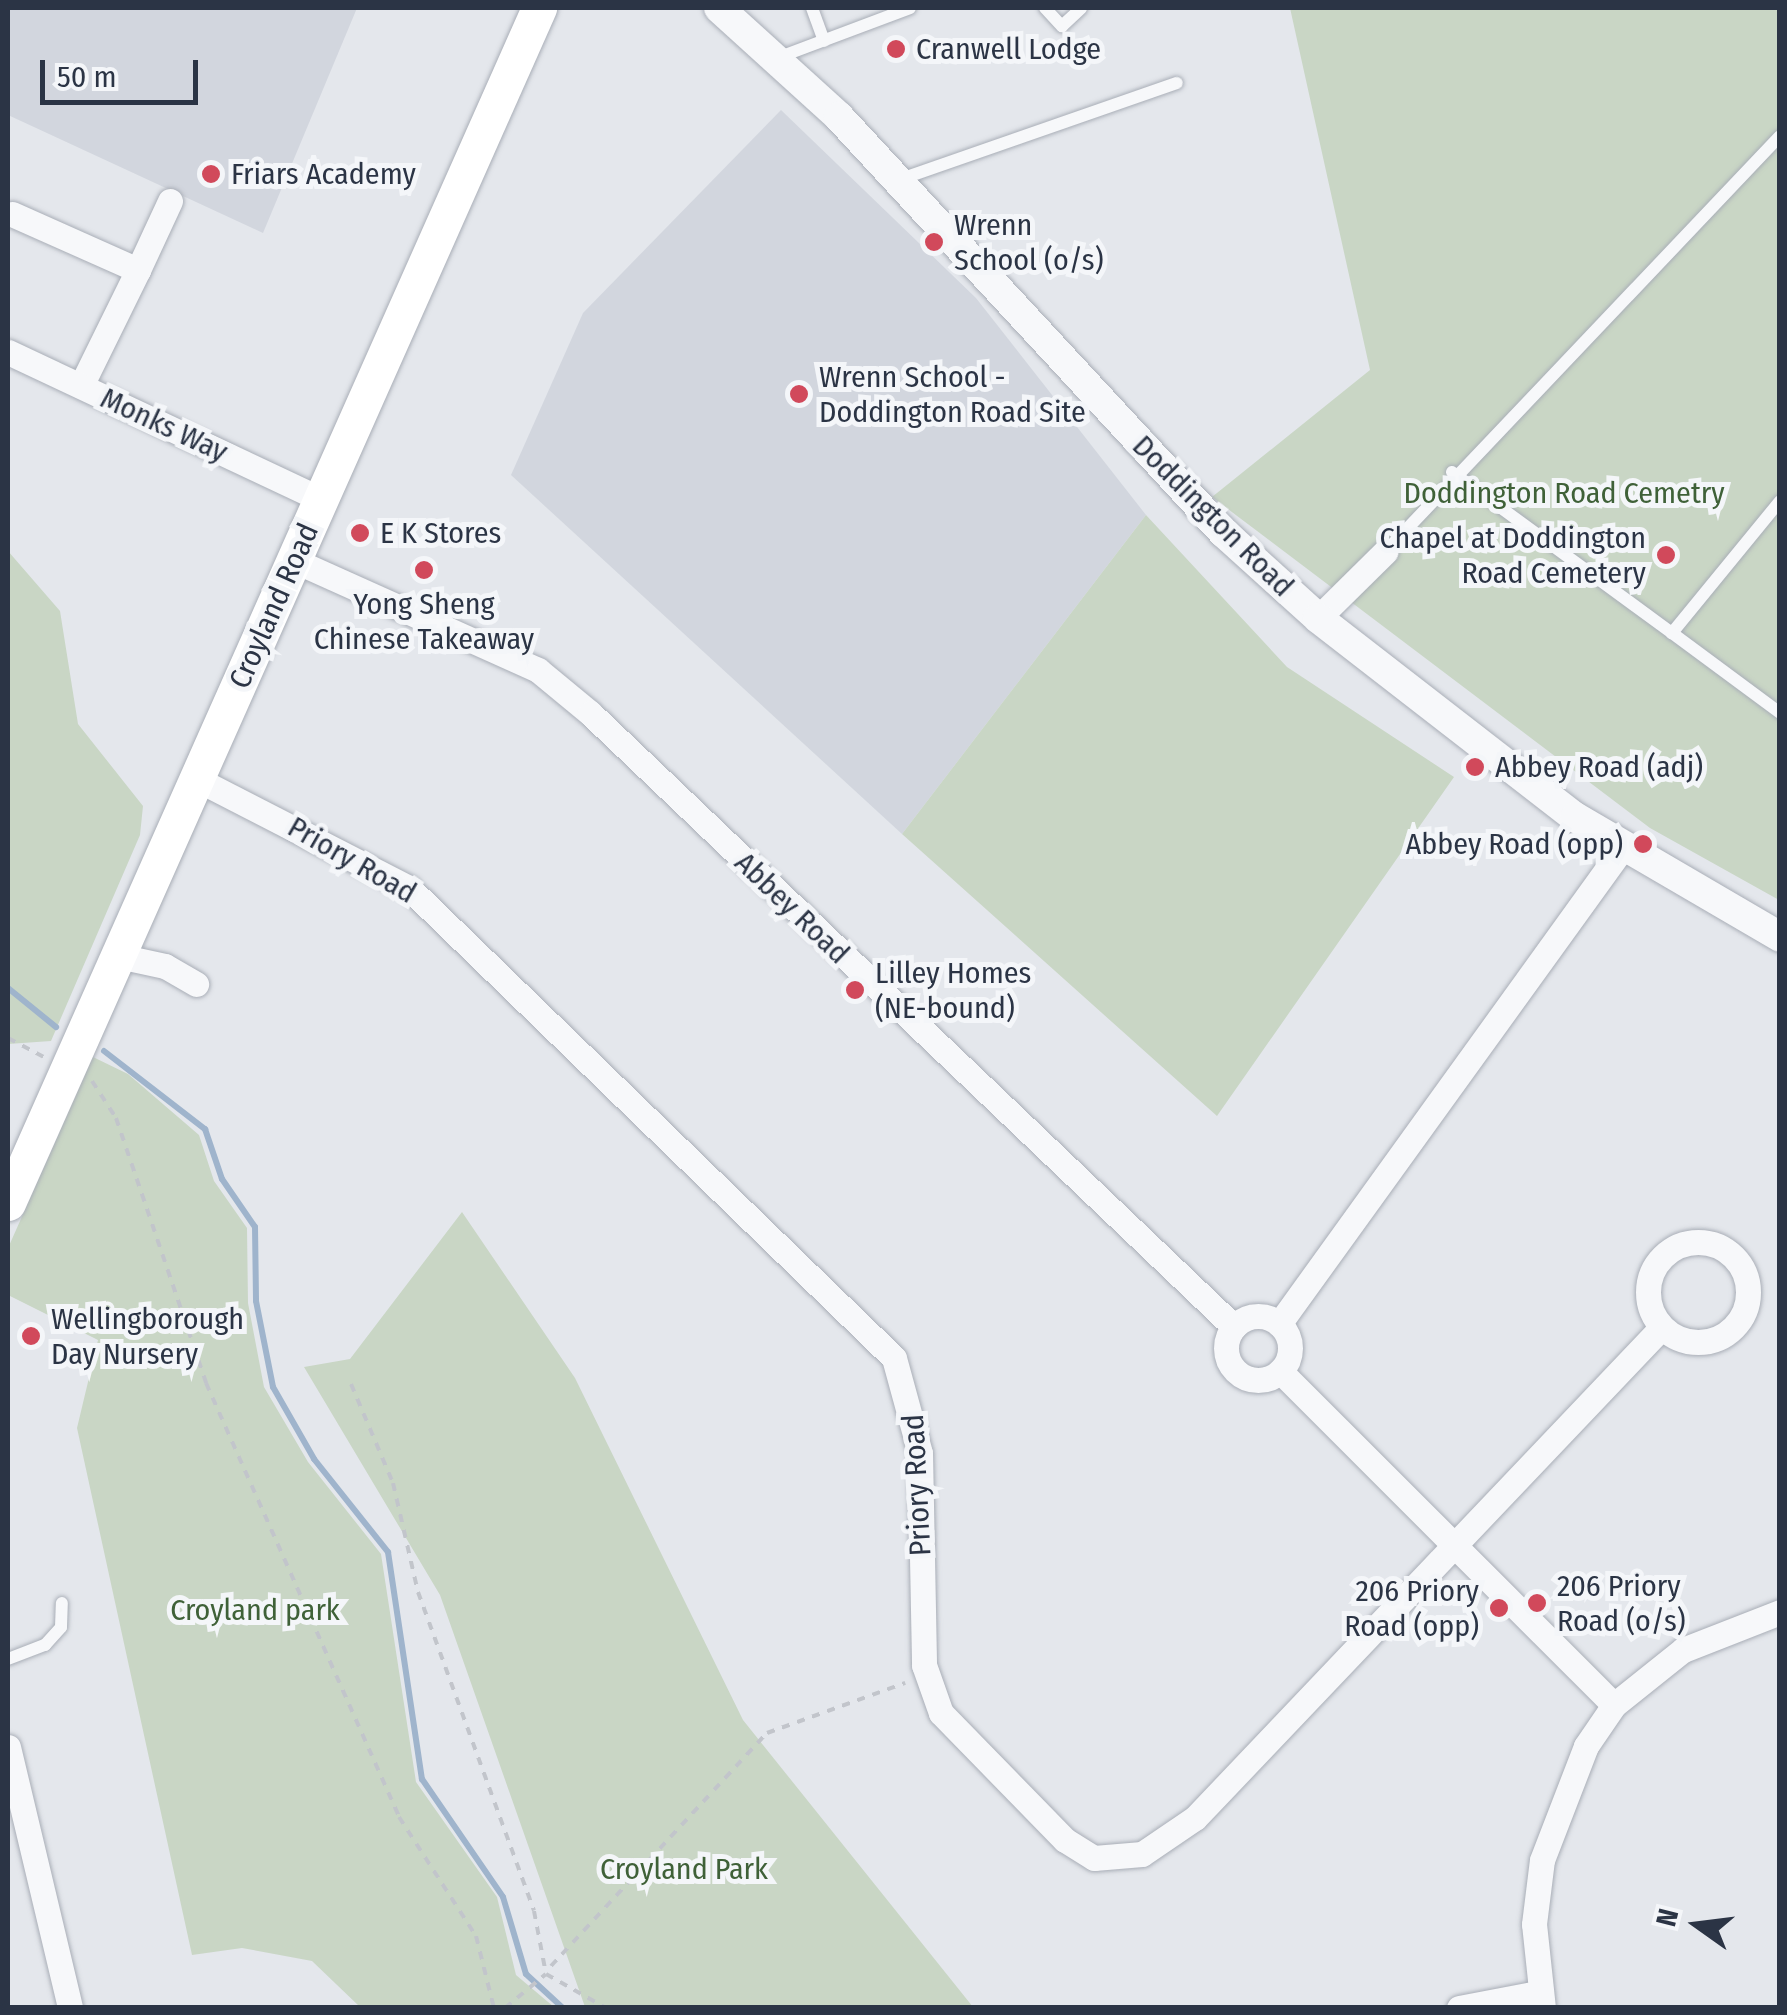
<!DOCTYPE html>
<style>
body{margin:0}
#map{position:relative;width:1787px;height:2015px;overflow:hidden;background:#e4e7ec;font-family:"Fira Sans Condensed",sans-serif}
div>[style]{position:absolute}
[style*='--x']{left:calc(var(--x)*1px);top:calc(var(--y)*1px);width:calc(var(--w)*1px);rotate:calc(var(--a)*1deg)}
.built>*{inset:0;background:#d2d6de}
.green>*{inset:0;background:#c9d6c5}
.stream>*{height:6px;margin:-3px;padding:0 3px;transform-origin:3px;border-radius:3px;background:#9fb4cc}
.path>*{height:4px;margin-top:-2px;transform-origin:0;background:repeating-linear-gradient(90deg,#c2c5cb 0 8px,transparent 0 16px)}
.roads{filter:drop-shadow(0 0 2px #a9aeb7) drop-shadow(0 0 2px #a9aeb7)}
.service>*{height:12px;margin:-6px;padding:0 6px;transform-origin:6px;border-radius:6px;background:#f7f8fa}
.minor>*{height:25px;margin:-12.5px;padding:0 12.5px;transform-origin:12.5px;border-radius:12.5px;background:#f7f8fa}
.minor>.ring{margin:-12.5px;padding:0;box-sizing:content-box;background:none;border:25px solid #f7f8fa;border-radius:50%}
.tertiary>*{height:30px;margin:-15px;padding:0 15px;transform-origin:15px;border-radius:15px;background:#f7f8fa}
.secondary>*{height:35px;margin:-17.5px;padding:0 17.5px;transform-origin:17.5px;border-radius:17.5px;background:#fff}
.dots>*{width:28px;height:28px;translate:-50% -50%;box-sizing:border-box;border:5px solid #f4f6f9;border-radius:50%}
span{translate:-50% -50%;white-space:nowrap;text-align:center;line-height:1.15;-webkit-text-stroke:10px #f4f6f9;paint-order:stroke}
.poi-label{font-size:30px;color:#2b3445}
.left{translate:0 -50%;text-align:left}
.right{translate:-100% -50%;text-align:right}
.street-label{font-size:30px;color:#2b3445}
.park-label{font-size:30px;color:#3f6138}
.frame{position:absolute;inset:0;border:10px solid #2b3445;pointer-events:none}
.north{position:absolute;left:1647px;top:1875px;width:100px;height:100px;-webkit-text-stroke:8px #f4f6f9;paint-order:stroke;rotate:284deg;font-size:28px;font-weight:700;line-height:40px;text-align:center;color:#2b3445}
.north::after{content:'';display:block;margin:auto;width:35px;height:45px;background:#2b3445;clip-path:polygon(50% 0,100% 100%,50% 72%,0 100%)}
.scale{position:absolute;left:40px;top:60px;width:158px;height:45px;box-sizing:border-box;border:5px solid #2b3445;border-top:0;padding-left:12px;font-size:30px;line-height:35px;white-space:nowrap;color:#2b3445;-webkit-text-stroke:8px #f4f6f9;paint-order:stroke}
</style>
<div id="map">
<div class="built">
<div style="clip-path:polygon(8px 8px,357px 8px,263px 233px,8px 115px)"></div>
<div style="clip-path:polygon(781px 110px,976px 298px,1146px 515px,902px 834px,511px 475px,583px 313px)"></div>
</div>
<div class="green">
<div style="clip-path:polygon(1290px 8px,1779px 8px,1779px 900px,1650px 828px,1212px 497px,1370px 370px)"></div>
<div style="clip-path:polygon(1146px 515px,1287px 667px,1454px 777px,1217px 1116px,902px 834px)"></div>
<div style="clip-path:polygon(8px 551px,60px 611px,78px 724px,143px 806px,140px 835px,51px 1041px,8px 1044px)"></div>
<div style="clip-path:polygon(93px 1057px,128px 1074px,199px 1135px,214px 1181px,247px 1228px,248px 1303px,264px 1387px,308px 1462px,381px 1554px,416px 1782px,497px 1897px,516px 1975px,554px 2007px,360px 2007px,312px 1961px,242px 1948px,192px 1955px,77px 1428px,98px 1340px,8px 1295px,8px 1248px)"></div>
<div style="clip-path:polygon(462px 1212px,575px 1378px,743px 1720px,973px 2007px,585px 2007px,440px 1595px,304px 1367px,350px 1359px)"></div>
</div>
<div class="stream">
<div style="--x:8;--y:988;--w:62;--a:39.1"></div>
<div style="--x:104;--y:1051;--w:128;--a:37.7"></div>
<div style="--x:205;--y:1129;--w:53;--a:71.2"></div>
<div style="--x:222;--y:1179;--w:58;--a:55.5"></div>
<div style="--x:255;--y:1227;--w:74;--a:89.2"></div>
<div style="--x:256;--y:1301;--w:88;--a:78.8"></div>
<div style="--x:273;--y:1387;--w:83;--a:60.3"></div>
<div style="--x:314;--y:1459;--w:119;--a:51.5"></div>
<div style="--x:388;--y:1552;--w:230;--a:81.5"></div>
<div style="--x:422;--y:1779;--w:143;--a:55.5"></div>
<div style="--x:503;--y:1897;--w:80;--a:73.4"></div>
<div style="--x:526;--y:1974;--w:50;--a:42.6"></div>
</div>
<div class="path">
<div style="--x:8;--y:1038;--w:40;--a:28"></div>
<div style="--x:92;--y:1081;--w:44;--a:57"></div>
<div style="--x:116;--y:1118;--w:280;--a:71.2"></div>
<div style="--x:206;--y:1383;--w:475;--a:66"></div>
<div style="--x:399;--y:1817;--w:142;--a:57.1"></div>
<div style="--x:476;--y:1936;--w:74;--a:76"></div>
<div style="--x:351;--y:1384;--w:108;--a:67"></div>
<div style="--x:393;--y:1483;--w:112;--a:77.1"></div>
<div style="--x:418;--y:1592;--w:339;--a:70"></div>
<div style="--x:534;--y:1911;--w:64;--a:79.2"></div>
<div style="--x:546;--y:1974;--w:69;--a:29.5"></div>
<div style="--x:551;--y:1966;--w:318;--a:-47.2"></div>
<div style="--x:767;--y:1733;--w:147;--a:-19.9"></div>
<div style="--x:505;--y:2008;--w:53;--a:-39.7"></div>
</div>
<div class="roads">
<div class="service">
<div style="--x:812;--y:8;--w:35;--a:70"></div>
<div style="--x:1045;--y:8;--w:25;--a:47"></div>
<div style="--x:1062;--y:26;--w:26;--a:-43"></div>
<div style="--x:777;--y:58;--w:142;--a:-20.6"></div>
<div style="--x:901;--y:179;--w:292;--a:-19.2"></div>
<div style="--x:1452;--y:472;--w:273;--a:36.2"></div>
<div style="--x:1780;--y:501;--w:171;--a:129.3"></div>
<div style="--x:1672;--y:633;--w:134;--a:36.5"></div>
<div style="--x:1386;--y:551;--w:572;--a:-46.49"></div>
<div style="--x:8;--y:1659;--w:40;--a:-21"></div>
<div style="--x:45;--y:1645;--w:24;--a:-48"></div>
<div style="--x:61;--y:1627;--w:24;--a:-88"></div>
</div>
<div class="minor">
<div style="--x:12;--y:214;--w:138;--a:24"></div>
<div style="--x:138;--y:270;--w:129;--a:116.2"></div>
<div style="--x:138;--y:270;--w:76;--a:-65.1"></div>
<div style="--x:8;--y:352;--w:345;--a:25.2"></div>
<div style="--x:300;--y:563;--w:261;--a:24.2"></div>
<div style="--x:538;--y:670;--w:67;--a:39.6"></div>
<div style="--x:590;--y:713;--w:890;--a:43.63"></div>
<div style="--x:1318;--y:618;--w:95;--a:-44.6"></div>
<div style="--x:193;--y:777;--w:243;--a:27.2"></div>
<div style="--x:409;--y:888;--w:675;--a:44.1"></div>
<div style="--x:894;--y:1358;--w:98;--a:74.7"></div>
<div style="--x:920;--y:1453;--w:212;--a:88.9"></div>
<div style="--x:924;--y:1665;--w:51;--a:70.5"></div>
<div style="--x:941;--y:1713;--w:177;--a:45.7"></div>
<div style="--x:1065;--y:1840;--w:34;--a:32"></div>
<div style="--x:1094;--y:1858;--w:48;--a:-4.8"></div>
<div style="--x:1142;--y:1854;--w:64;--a:-34.2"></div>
<div style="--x:1195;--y:1818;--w:675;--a:-46.44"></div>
<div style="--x:114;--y:955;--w:52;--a:12.2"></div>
<div style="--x:165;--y:966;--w:36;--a:30"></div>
<div class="ring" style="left:1648px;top:1242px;width:75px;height:75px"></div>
<div class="ring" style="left:1226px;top:1316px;width:39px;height:39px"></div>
<div style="--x:1279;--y:1324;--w:588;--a:-54.2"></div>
<div style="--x:1280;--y:1371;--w:472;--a:45"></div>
<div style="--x:8;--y:1747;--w:268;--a:76.6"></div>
<div style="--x:1459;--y:2008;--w:80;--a:-10.8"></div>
<div style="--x:1543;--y:2008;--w:84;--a:-96.1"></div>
<div style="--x:1534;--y:1924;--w:64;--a:-82.9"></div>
<div style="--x:1542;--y:1860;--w:122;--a:-68.9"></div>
<div style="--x:1586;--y:1746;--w:50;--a:-55.7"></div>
<div style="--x:1614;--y:1705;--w:88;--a:-38.6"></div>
<div style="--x:1683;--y:1650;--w:104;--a:-21.4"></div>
</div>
<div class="tertiary">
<div style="--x:719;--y:8;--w:162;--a:42.2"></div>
<div style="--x:839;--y:117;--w:567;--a:47.22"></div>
<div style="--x:1224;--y:533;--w:127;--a:42.1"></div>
<div style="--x:1318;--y:618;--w:325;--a:37.8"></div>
<div style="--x:1575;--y:817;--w:238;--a:30.3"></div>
</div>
<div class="secondary">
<div style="--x:8;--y:1203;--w:1308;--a:-66.04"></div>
</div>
</div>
<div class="dots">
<div style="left:896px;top:49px;background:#d1495b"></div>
<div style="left:211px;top:174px;background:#d1495b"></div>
<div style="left:934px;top:242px;background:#d1495b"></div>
<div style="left:799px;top:394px;background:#d1495b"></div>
<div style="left:360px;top:533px;background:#d1495b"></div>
<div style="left:1666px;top:555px;background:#d1495b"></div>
<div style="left:424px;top:570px;background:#d1495b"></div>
<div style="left:1475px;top:767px;background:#d1495b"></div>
<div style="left:1643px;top:844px;background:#d1495b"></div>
<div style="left:855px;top:990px;background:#d1495b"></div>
<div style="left:31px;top:1336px;background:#d1495b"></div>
<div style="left:1537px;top:1603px;background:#d1495b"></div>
<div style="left:1499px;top:1608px;background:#d1495b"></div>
</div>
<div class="poi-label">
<span class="left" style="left:916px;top:49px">Cranwell Lodge</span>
<span class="left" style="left:231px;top:174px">Friars Academy</span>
<span class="left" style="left:954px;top:242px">Wrenn<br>School (o/s)</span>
<span class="left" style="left:819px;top:394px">Wrenn School -<br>Doddington Road Site</span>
<span class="left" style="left:380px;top:533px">E K Stores</span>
<span class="right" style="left:1646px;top:555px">Chapel at Doddington<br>Road Cemetery</span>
<span style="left:424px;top:621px">Yong Sheng<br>Chinese Takeaway</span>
<span class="left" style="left:1495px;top:767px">Abbey Road (adj)</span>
<span class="right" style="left:1623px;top:844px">Abbey Road (opp)</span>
<span class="left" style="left:875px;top:990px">Lilley Homes<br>(NE-bound)</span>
<span class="left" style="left:51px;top:1336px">Wellingborough<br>Day Nursery</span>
<span class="left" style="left:1557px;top:1603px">206 Priory<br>Road (o/s)</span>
<span class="right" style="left:1479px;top:1608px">206 Priory<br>Road (opp)</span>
</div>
<div class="street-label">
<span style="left:164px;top:425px;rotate:25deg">Monks Way</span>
<span style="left:1213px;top:516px;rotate:45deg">Doddington Road</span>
<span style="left:274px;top:606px;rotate:-66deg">Croyland Road</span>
<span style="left:352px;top:860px;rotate:30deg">Priory Road</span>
<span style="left:792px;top:908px;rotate:44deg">Abbey Road</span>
<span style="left:917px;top:1485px;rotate:-93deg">Priory Road</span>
</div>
<div class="park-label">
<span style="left:1564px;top:493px">Doddington Road Cemetry</span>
<span style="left:255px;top:1610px">Croyland park</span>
<span style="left:684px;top:1869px">Croyland Park</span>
</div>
<div class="frame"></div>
<div class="north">N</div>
<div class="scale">50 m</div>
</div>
